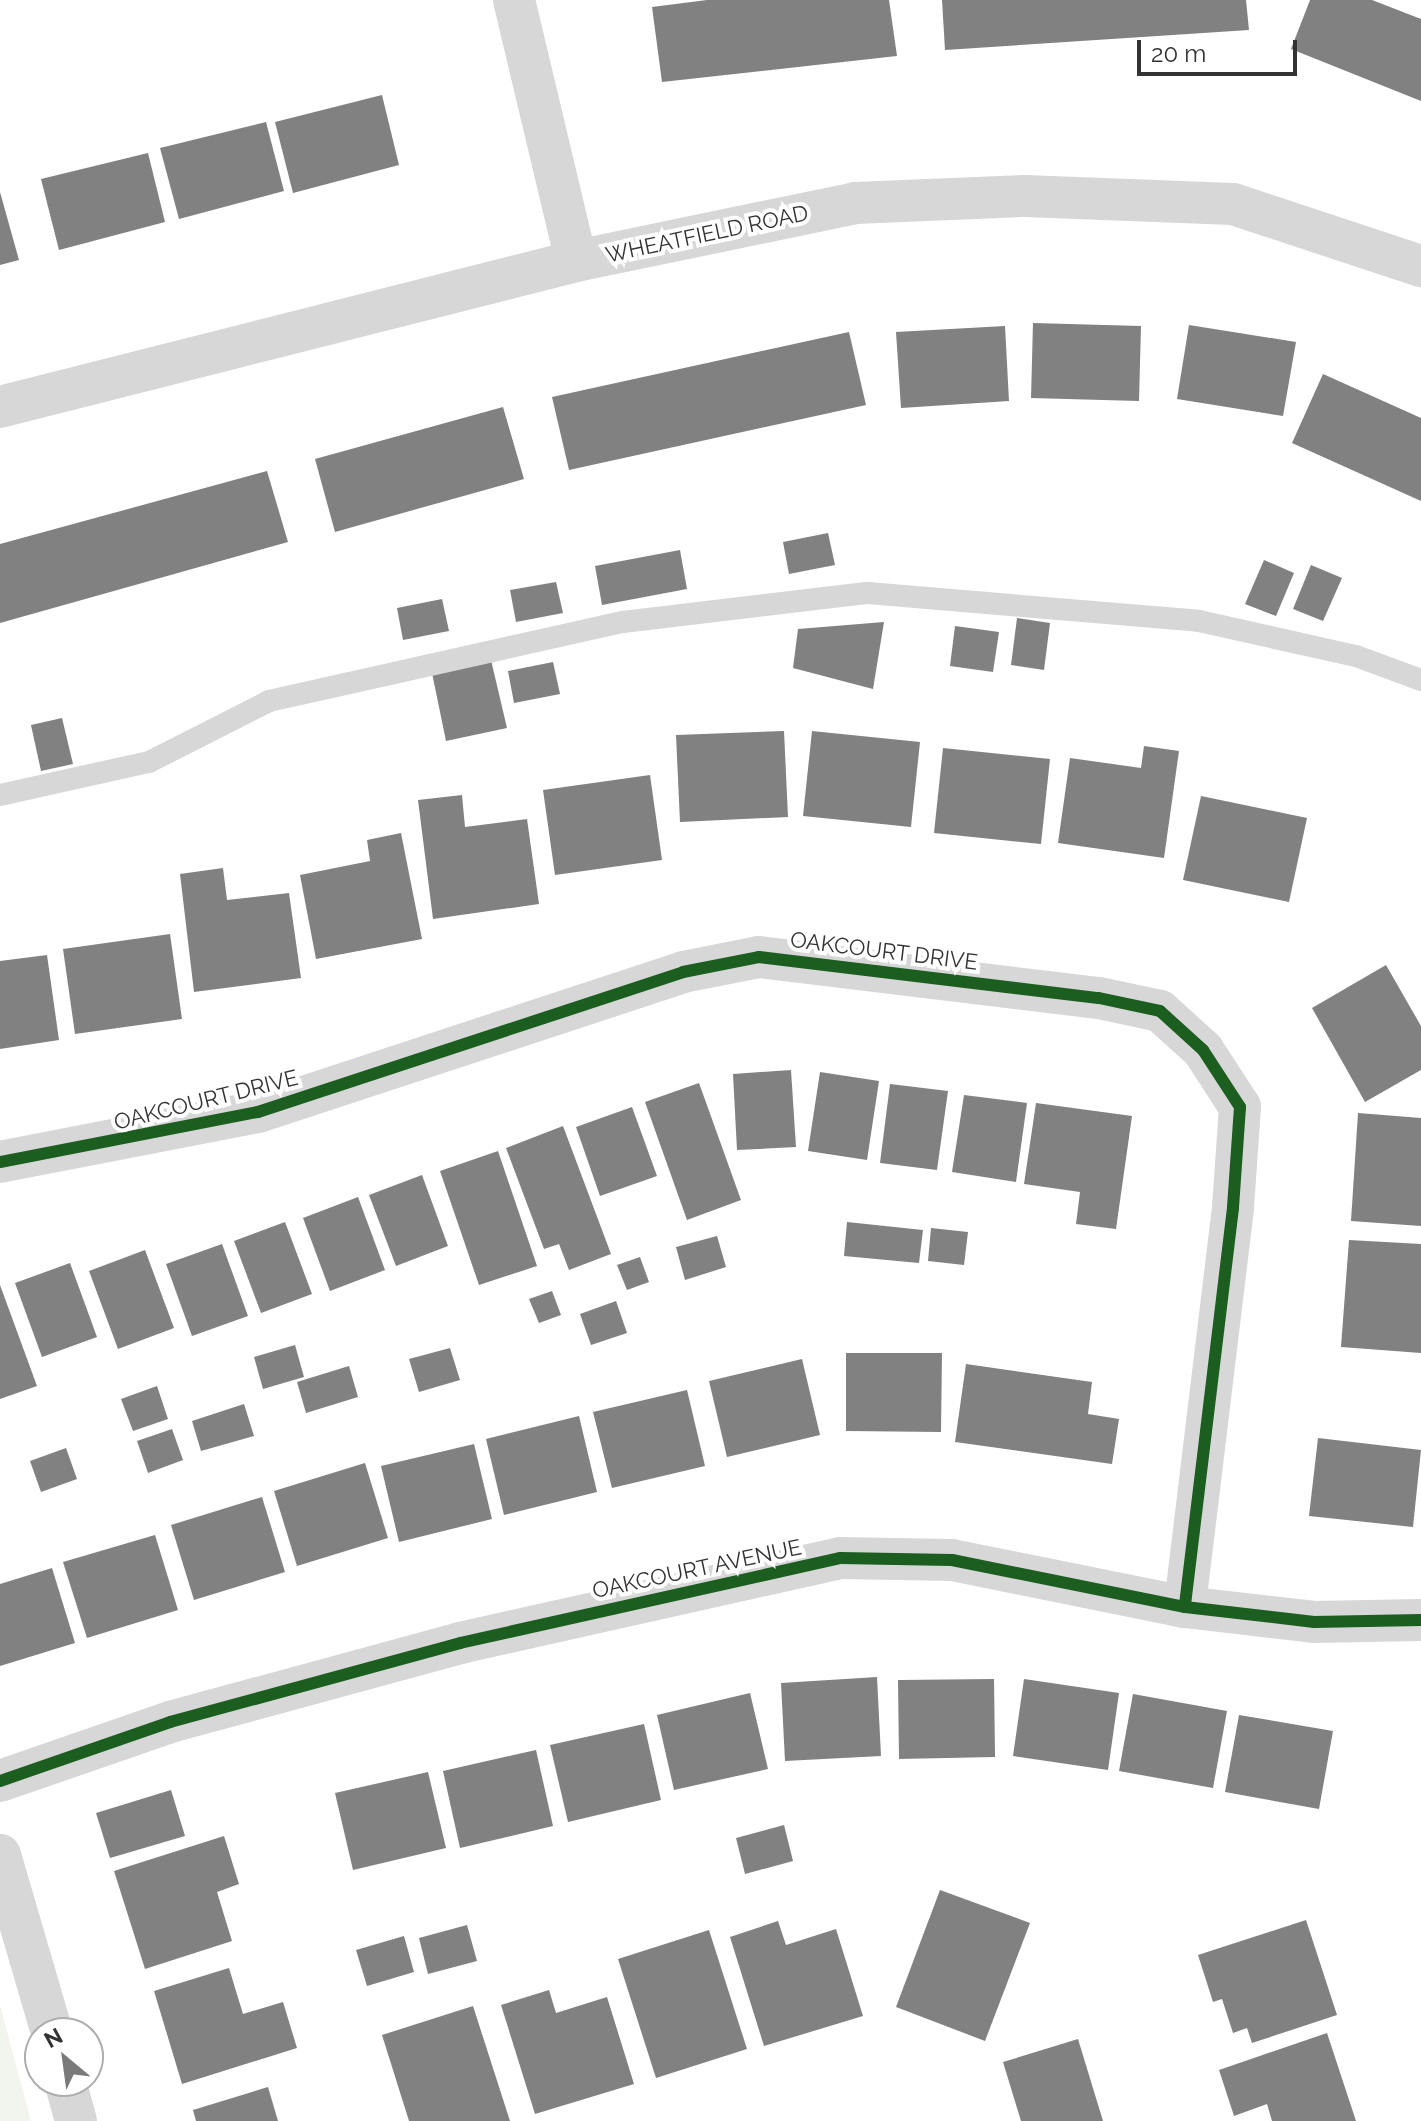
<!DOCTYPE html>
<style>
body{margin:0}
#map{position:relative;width:1421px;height:2121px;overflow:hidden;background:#fff;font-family:Raleway,sans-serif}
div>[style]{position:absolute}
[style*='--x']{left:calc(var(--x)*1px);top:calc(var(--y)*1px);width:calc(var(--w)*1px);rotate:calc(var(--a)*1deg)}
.green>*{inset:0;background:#f1f5ed}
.building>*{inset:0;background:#818181}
.service>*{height:22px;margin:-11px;padding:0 11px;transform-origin:11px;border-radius:11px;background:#d7d7d7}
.minor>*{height:42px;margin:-21px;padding:0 21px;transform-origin:21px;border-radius:21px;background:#d7d7d7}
.cycleway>*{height:12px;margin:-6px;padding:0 6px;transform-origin:6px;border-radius:6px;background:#1b5e20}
span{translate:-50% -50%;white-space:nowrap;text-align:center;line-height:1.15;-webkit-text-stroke:8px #fff;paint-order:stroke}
.street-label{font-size:22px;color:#333}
.north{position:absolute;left:24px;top:2017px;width:80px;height:80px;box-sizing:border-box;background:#fff;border:2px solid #adadad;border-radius:50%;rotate:331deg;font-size:22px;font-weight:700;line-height:32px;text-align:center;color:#333}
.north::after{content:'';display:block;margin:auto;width:28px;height:36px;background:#7a7a7a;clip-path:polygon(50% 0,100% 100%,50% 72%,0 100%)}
.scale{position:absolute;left:1137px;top:40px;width:160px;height:36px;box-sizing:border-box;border:4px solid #333;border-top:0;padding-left:10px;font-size:24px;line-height:28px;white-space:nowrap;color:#333;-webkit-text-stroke:6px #fff;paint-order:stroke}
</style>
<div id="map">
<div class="green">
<div style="clip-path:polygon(0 2005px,31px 2121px,0 2121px)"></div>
</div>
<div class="building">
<div style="clip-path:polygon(707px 0,889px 0,897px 56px,662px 82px,652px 7px)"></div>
<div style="clip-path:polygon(942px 0,1246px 0,1249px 30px,945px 50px)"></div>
<div style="clip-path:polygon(1310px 0,1372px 0,1421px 19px,1421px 101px,1291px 49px)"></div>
<div style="clip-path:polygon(382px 95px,399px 165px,293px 193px,275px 122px)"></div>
<div style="clip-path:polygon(266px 122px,284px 191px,179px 219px,160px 148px)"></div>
<div style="clip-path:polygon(148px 153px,165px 222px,59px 250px,41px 179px)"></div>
<div style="clip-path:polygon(0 192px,19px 260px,0 265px)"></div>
<div style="clip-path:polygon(1033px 323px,1141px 326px,1139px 401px,1031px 398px)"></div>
<div style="clip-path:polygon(1189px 325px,1296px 342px,1283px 416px,1177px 399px)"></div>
<div style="clip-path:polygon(1005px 326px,1009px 401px,901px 408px,896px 332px)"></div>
<div style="clip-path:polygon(849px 332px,866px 405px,569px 470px,552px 397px)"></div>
<div style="clip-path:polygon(1323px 374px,1421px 418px,1421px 501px,1292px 443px)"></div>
<div style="clip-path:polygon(503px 407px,524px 479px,335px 532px,315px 459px)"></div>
<div style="clip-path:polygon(267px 471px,288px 542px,0 623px,0 544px)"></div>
<div style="clip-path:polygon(828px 533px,835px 565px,789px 574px,783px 542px)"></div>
<div style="clip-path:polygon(680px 550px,687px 589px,602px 605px,595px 566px)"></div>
<div style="clip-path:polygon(1264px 560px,1294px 573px,1276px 616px,1245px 604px)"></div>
<div style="clip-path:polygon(1311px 565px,1342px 578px,1323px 621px,1293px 609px)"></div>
<div style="clip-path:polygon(556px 582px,563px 613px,516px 622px,510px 590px)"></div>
<div style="clip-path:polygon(442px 599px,449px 631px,403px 640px,397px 608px)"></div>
<div style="clip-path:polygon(1017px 618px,1050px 623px,1044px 670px,1011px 665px)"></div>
<div style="clip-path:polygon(884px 622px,873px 689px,793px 668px,798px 629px)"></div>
<div style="clip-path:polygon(955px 626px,999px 632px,993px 672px,950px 666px)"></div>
<div style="clip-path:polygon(491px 660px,507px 728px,446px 741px,432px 673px)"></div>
<div style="clip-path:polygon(553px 662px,560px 694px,514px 703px,508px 671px)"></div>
<div style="clip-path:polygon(62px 718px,73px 764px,41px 771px,31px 725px)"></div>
<div style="clip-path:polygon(784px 731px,788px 817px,680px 822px,676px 735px)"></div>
<div style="clip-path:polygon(812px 731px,920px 742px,911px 827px,803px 816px)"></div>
<div style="clip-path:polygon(1144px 746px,1179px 751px,1164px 858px,1058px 843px,1070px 758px,1141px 768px)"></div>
<div style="clip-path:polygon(943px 748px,1050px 759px,1041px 844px,934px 833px)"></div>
<div style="clip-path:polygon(650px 775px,662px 860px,555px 875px,543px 790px)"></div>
<div style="clip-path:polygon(462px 795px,465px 827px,527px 819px,539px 904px,433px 919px,418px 800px)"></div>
<div style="clip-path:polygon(1201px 796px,1307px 818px,1289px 902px,1183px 880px)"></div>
<div style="clip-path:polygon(401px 833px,422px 939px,316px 959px,300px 875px,370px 861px,367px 840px)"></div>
<div style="clip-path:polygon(223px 868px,227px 900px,289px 893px,301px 978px,194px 992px,180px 874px)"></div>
<div style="clip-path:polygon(170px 934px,182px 1019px,75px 1034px,63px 949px)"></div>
<div style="clip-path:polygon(47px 955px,59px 1040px,0 1049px,0 961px)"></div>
<div style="clip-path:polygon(1386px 965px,1421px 1026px,1421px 1070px,1365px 1102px,1312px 1008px)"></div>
<div style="clip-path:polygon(791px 1070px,796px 1147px,737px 1150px,733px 1074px)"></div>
<div style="clip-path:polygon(820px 1072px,879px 1081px,867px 1160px,808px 1151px)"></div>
<div style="clip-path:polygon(699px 1083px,741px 1200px,687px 1220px,645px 1102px)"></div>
<div style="clip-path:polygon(890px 1084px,948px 1091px,937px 1170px,880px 1163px)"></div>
<div style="clip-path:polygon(964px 1095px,1027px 1103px,1016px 1182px,952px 1172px)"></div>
<div style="clip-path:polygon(1036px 1103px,1132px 1116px,1116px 1229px,1076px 1224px,1080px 1192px,1024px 1184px)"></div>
<div style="clip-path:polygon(632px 1107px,657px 1176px,600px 1196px,576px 1127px)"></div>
<div style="clip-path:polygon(1358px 1113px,1421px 1118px,1421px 1226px,1351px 1221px)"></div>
<div style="clip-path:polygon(563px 1126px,611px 1254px,569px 1270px,559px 1244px,544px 1249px,506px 1148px)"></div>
<div style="clip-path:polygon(498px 1151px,537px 1266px,479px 1285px,440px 1171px)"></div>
<div style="clip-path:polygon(422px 1175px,448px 1246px,396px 1266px,369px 1195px)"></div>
<div style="clip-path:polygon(358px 1197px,385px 1270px,330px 1291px,303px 1218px)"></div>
<div style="clip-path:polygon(285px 1222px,312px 1294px,261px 1313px,234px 1241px)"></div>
<div style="clip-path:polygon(847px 1222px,923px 1230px,919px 1263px,844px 1256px)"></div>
<div style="clip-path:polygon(931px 1228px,968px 1232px,964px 1265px,928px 1261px)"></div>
<div style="clip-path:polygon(717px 1236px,726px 1267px,685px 1280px,676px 1247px)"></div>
<div style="clip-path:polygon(1349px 1240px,1421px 1244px,1421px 1353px,1341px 1347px)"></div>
<div style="clip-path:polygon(222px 1244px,248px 1316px,192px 1336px,166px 1264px)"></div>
<div style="clip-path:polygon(145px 1250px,174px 1328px,118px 1349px,89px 1271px)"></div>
<div style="clip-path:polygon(640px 1257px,649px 1282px,627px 1290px,617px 1265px)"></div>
<div style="clip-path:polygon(70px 1263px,97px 1337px,42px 1357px,15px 1283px)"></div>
<div style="clip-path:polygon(0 1285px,37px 1386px,0 1399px)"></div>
<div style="clip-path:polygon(552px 1291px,561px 1315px,539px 1323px,529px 1299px)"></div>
<div style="clip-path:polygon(616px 1301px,627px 1333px,591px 1345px,580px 1314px)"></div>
<div style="clip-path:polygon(295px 1345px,304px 1377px,263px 1389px,254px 1357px)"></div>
<div style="clip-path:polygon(450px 1348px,460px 1380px,419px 1392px,409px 1359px)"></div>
<div style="clip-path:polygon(846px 1353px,942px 1353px,941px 1432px,846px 1431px)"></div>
<div style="clip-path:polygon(802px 1359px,820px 1435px,727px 1457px,709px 1381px)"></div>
<div style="clip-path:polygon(966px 1364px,1092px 1382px,1088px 1414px,1119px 1419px,1112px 1464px,955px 1442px)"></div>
<div style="clip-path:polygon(349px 1366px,358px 1397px,306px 1413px,297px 1382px)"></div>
<div style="clip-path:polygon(157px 1386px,168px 1419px,133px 1431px,121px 1399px)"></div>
<div style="clip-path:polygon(687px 1390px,705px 1466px,612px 1488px,593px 1412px)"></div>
<div style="clip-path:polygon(244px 1404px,254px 1436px,201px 1451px,192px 1421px)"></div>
<div style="clip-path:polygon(579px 1416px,597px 1492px,504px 1515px,486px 1439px)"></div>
<div style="clip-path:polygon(172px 1429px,183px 1460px,148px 1473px,137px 1441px)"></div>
<div style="clip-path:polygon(1318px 1438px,1421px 1450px,1413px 1527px,1309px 1516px)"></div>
<div style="clip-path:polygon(474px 1444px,492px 1519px,399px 1542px,381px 1466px)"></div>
<div style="clip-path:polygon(66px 1448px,77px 1479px,41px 1492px,30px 1461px)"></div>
<div style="clip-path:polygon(365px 1463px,388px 1538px,297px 1566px,274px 1491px)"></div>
<div style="clip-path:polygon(262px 1497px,285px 1572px,194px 1600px,171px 1525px)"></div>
<div style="clip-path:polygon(155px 1535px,178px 1610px,87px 1638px,63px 1562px)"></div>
<div style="clip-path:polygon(52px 1568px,75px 1643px,0 1666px,0 1584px)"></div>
<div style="clip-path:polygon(877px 1677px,881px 1756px,785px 1761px,781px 1683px)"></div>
<div style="clip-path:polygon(994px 1679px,995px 1757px,899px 1759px,898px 1680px)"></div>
<div style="clip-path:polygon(1024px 1679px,1119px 1693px,1108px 1770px,1013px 1756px)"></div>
<div style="clip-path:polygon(750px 1693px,768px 1769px,674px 1790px,657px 1715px)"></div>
<div style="clip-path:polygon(1133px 1694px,1227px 1711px,1213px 1788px,1119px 1771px)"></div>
<div style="clip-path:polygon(1239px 1715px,1333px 1731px,1319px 1809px,1225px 1792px)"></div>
<div style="clip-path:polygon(644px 1724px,661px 1800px,568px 1822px,550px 1745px)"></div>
<div style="clip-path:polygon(536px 1750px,553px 1826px,460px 1848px,443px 1771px)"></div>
<div style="clip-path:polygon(428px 1772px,446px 1848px,353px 1870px,335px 1793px)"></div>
<div style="clip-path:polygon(171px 1790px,185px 1836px,110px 1858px,96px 1813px)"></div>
<div style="clip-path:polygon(784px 1825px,793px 1861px,745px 1874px,736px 1838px)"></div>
<div style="clip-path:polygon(224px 1836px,239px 1884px,217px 1892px,232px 1941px,145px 1969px,114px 1871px)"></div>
<div style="clip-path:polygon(940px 1890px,1030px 1923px,985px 2041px,896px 2007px)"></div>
<div style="clip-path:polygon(1306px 1920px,1337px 2015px,1252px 2043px,1247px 2028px,1233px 2033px,1222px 1999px,1213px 2002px,1198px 1955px)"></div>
<div style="clip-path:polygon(778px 1921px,786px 1945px,836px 1929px,863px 2016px,764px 2046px,730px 1937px)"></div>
<div style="clip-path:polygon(467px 1925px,477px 1961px,428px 1974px,419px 1938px)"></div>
<div style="clip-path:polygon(709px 1930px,747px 2049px,656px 2078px,618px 1959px)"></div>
<div style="clip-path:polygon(404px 1936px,414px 1972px,367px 1986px,356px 1950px)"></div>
<div style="clip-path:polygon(229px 1968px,243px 2014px,283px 2002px,297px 2048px,182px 2084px,154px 1991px)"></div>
<div style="clip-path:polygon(549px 1990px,556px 2013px,607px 1997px,634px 2084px,535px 2114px,501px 2005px)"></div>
<div style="clip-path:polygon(473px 2006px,510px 2121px,409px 2121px,382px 2035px)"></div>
<div style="clip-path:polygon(1327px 2033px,1356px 2121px,1272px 2121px,1267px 2104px,1234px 2116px,1219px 2070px)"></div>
<div style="clip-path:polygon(1078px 2039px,1103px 2121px,1021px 2121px,1003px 2062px)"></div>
<div style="clip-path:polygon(268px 2087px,278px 2121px,196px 2121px,193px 2110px)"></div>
</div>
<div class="service">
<div style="--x:0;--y:795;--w:153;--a:-12.5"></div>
<div style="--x:149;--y:762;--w:135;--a:-26.9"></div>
<div style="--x:269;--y:701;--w:363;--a:-12.6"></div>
<div style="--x:623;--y:622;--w:247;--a:-6.8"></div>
<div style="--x:868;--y:593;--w:332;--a:4.8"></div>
<div style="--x:1199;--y:621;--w:161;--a:12.6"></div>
<div style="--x:1356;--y:656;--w:69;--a:20.3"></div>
</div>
<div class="minor">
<div style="--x:514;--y:0;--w:268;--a:76.6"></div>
<div style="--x:0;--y:407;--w:594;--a:-14.22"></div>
<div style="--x:576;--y:261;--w:285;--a:-11.7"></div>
<div style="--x:855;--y:203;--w:170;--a:-2.4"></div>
<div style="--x:1025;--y:196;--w:208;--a:2.2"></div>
<div style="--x:1233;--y:204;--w:198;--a:18.3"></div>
<div style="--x:0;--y:1162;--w:263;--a:-11"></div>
<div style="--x:258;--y:1112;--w:447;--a:-18.2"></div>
<div style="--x:683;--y:972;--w:77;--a:-11.2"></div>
<div style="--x:759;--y:957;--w:342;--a:6.9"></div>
<div style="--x:1099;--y:998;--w:62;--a:12"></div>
<div style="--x:1160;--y:1011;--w:58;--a:42.2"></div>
<div style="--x:1203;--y:1050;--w:68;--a:57"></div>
<div style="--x:1240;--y:1107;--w:101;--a:94"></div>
<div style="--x:1233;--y:1208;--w:402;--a:96.9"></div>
<div style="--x:0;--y:1781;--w:180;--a:-19.1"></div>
<div style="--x:170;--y:1722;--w:301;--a:-15.2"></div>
<div style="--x:460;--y:1643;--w:389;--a:-12.6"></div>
<div style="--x:840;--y:1558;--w:112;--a:1"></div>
<div style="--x:952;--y:1560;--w:238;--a:11.4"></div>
<div style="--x:1185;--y:1607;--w:130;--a:6.6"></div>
<div style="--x:1314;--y:1622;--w:107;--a:-1.1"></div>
<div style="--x:0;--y:1855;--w:185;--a:73.7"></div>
<div style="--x:65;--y:2081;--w:41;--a:74.6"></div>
</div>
<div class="cycleway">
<div style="--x:0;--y:1162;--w:263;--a:-11"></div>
<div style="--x:258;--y:1112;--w:447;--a:-18.2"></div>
<div style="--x:683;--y:972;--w:77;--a:-11.2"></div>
<div style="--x:759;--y:957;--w:342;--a:6.9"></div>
<div style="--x:1099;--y:998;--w:62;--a:12"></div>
<div style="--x:1160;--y:1011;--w:58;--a:42.2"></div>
<div style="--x:1203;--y:1050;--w:68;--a:57"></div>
<div style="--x:1240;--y:1107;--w:101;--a:94"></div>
<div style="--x:1233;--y:1208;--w:402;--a:96.9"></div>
<div style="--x:0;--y:1781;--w:180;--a:-19.1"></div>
<div style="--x:170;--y:1722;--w:301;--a:-15.2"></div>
<div style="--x:460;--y:1643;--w:389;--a:-12.6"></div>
<div style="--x:840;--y:1558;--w:112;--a:1"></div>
<div style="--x:952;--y:1560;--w:238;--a:11.4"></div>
<div style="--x:1185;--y:1607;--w:130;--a:6.6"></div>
<div style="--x:1314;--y:1622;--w:107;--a:-1.1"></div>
</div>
<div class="street-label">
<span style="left:707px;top:234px;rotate:-12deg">WHEATFIELD ROAD</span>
<span style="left:884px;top:951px;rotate:7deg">OAKCOURT DRIVE</span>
<span style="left:206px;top:1100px;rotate:-14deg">OAKCOURT DRIVE</span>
<span style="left:697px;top:1569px;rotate:-12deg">OAKCOURT AVENUE</span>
</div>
<div class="north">N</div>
<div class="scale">20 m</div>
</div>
